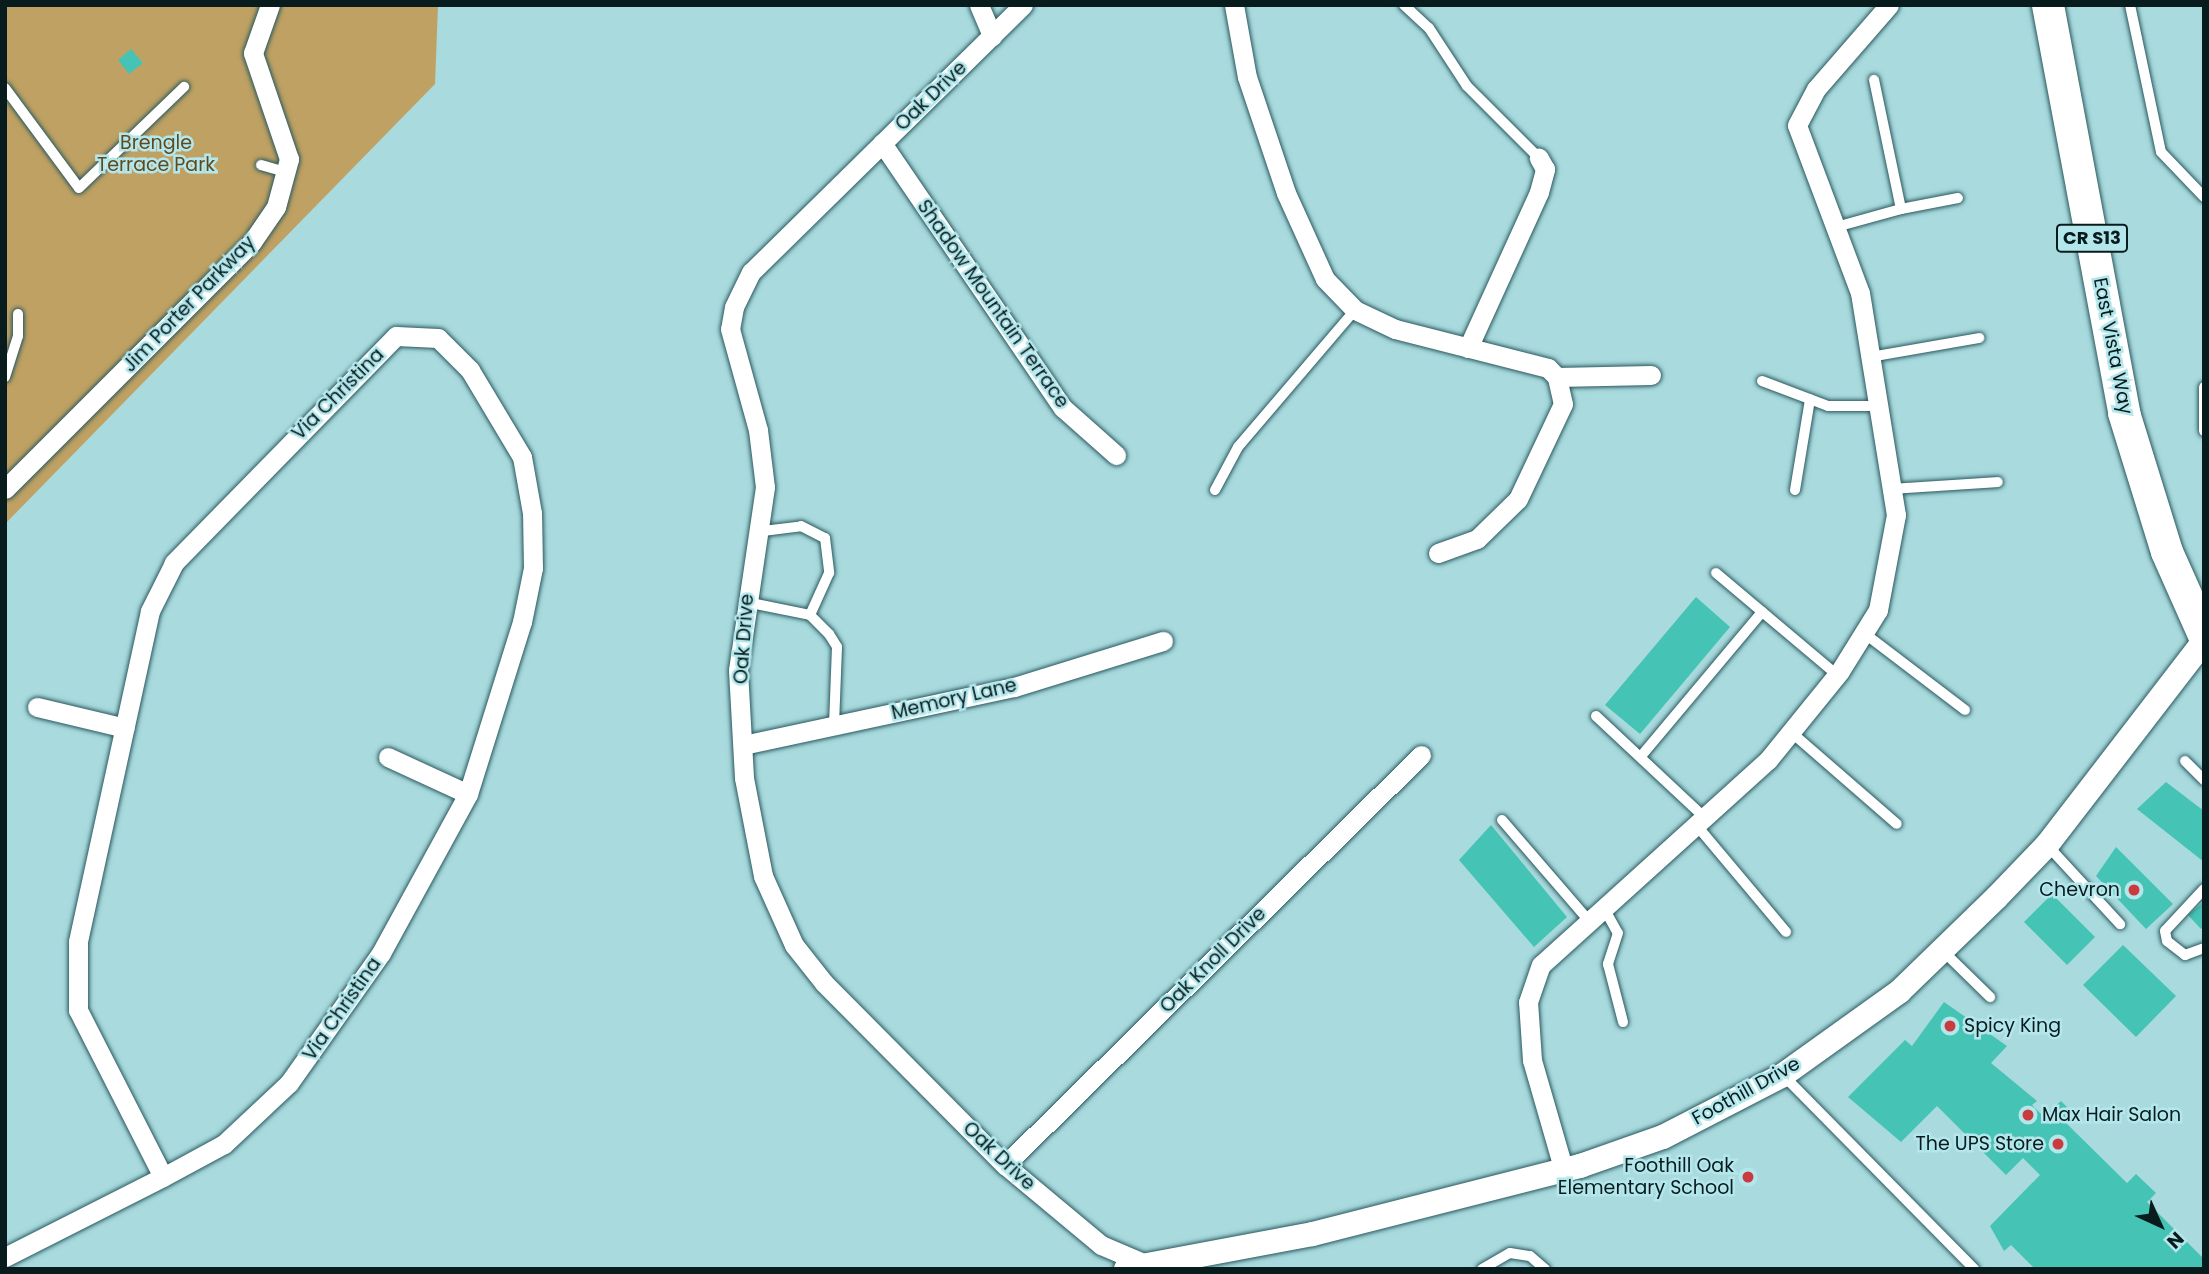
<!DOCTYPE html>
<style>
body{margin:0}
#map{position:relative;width:2209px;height:1274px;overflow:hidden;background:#a8dade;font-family:Poppins,sans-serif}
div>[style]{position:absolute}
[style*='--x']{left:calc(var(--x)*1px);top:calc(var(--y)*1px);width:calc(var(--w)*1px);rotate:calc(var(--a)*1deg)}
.green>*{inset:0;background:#bfa163}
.building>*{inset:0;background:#45c3b4}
.roads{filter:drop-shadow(0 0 2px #2a595e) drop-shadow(0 0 2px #2a595e)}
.service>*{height:10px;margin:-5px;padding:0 5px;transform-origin:5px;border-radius:5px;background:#fff}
.minor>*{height:19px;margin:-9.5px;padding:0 9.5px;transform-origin:9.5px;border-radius:9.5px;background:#fff}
.tertiary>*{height:24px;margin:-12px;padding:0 12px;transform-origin:12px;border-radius:12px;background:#fff}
.primary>*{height:32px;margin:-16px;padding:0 16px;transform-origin:16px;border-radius:16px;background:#fff}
.dots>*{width:19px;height:19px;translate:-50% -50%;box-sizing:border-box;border:4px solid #b4e7ec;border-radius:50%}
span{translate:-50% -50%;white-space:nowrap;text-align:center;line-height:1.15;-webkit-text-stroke:5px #b4e7ec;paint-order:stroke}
.shield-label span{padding:2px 5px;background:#b4e7ec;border:2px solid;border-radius:5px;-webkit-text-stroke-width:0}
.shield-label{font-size:18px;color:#081c1e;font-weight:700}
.street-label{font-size:19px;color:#081c1e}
.park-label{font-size:19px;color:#604a1d}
.poi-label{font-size:19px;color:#081c1e}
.right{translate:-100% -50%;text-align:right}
.left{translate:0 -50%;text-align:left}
.frame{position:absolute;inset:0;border:7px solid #081c1e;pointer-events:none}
.north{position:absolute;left:2125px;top:1190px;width:70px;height:70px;-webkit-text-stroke:5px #b4e7ec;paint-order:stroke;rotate:135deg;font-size:19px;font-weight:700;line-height:28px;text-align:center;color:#081c1e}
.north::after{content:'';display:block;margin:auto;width:24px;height:32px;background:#081c1e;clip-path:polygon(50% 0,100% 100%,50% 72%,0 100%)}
</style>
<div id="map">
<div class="green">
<div style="clip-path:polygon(5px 5px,438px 5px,435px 84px,5px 524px)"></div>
</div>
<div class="building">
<div style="clip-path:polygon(131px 49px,143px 63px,129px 74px,118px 60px)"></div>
<div style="clip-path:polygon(1696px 597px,1730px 627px,1640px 734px,1605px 705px)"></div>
<div style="clip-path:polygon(2166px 782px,2204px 811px,2204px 862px,2137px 809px)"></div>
<div style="clip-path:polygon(1491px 825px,1567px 917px,1534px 947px,1459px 860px)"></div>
<div style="clip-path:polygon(2116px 847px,2173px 904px,2146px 929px,2096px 876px)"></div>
<div style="clip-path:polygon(2052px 894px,2095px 937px,2067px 965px,2024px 922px)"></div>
<div style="clip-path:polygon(2204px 902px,2204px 927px,2201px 929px,2188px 915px)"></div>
<div style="clip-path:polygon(2123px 945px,2176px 996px,2136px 1037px,2083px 985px)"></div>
<div style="clip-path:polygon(1944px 1002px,2007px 1046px,1991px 1063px,2037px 1101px,2032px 1105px,2044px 1117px,2061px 1101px,2076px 1116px,2067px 1124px,2127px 1183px,2136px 1174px,2156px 1193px,2147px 1202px,2204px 1259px,2204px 1269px,2035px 1269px,2011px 1245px,2004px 1251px,1990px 1226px,2040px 1175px,2023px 1158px,2006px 1175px,1937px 1106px,1901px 1142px,1848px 1097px,1905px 1040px,1912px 1046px)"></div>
</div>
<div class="roads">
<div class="service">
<div style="--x:1404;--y:5;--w:34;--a:43"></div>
<div style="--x:1429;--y:28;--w:69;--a:56.8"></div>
<div style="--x:1467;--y:86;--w:102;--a:45"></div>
<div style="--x:2130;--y:5;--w:150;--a:78.1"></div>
<div style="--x:2161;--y:152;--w:62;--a:46.3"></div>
<div style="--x:5;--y:88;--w:124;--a:53.5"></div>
<div style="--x:79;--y:188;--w:146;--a:-43.9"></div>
<div style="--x:261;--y:165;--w:26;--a:16"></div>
<div style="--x:1901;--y:209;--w:58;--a:-10.9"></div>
<div style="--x:1836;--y:227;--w:67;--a:-15.5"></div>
<div style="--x:1901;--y:209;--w:132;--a:-101.8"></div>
<div style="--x:1870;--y:357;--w:111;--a:-9.9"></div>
<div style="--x:5;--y:377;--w:43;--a:-72.4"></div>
<div style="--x:18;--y:336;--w:22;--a:-90"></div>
<div style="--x:1762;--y:381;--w:71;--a:20.7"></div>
<div style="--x:1828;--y:406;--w:50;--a:0"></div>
<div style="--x:2204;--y:387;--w:44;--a:90"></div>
<div style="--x:1892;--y:489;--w:106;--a:-3.8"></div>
<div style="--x:1215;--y:490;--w:49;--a:-61.9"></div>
<div style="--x:1238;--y:447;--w:180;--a:-49.5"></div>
<div style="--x:1795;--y:490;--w:92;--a:-80.6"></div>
<div style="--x:763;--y:531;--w:38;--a:-7"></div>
<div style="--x:801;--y:526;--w:27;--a:27"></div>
<div style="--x:825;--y:538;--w:35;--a:83"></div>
<div style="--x:829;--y:573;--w:46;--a:114.3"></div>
<div style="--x:1716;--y:573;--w:158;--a:40.1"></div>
<div style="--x:746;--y:602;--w:65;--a:11.5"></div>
<div style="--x:810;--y:615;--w:27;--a:45"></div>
<div style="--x:829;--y:634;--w:15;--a:58"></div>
<div style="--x:837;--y:647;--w:79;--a:92.2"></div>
<div style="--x:1864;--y:633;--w:127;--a:37.3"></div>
<div style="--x:1596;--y:716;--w:151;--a:43.1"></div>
<div style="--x:1791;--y:732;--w:140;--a:41"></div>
<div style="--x:1642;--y:755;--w:187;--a:-50"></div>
<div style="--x:2185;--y:761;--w:27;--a:45"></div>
<div style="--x:1502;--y:820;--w:135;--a:49.2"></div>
<div style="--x:1698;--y:827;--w:137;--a:50"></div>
<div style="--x:2047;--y:845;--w:108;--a:47.3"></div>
<div style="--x:2204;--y:889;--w:57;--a:132.9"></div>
<div style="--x:2165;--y:931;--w:10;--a:79"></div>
<div style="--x:2167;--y:941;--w:23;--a:38"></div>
<div style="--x:2185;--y:955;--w:20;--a:-20"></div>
<div style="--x:1605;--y:910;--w:26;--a:61"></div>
<div style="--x:1618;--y:933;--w:33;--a:108"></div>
<div style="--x:1608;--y:964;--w:60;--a:75.5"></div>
<div style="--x:1943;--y:951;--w:66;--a:44.4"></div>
<div style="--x:1783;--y:1075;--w:272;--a:45.4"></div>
<div style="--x:1482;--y:1269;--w:32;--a:-30"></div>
<div style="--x:1510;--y:1253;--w:20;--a:9"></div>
<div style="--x:1530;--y:1256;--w:20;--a:41"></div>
</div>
<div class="minor">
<div style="--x:979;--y:5;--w:34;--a:67"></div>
<div style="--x:1023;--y:5;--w:381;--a:135.5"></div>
<div style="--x:751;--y:272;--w:39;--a:116"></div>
<div style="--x:734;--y:307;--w:22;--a:100"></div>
<div style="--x:730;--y:329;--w:105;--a:74.5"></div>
<div style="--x:758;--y:430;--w:57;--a:83"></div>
<div style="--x:765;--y:487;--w:185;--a:98.4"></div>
<div style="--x:738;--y:670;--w:108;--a:86.8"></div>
<div style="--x:744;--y:778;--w:100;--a:79"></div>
<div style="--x:763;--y:876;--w:76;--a:65.8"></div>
<div style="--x:794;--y:945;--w:48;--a:51.7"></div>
<div style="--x:824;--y:983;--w:257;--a:45.2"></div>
<div style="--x:1005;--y:1165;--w:125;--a:39.8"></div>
<div style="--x:1101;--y:1245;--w:51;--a:23.1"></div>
<div style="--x:1234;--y:5;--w:73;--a:79.8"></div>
<div style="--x:1247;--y:77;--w:122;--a:71.4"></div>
<div style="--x:1286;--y:193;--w:94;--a:65.6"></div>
<div style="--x:1325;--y:279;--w:43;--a:45.9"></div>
<div style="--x:1355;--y:310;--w:44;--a:25.4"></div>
<div style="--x:1395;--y:329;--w:158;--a:14.3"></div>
<div style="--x:1548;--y:368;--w:13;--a:45"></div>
<div style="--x:1557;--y:377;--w:94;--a:-1.2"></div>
<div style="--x:882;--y:143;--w:321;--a:55.7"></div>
<div style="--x:1063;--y:408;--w:71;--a:41.6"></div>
<div style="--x:1468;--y:348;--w:171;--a:-65.5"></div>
<div style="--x:1539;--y:192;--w:24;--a:-75"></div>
<div style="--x:1545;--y:169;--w:13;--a:-119"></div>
<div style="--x:5;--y:489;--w:349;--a:-45"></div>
<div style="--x:252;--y:242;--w:42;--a:-55.6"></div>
<div style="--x:276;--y:207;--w:50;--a:-74.8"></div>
<div style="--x:289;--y:159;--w:112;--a:-108.8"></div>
<div style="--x:253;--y:53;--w:51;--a:-70.5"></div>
<div style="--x:1438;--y:553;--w:41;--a:-19.7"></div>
<div style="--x:1477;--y:539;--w:57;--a:-44.3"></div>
<div style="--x:1518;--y:499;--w:105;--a:-64.7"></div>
<div style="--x:1563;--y:404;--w:28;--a:-103"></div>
<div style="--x:37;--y:707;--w:90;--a:13.4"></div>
<div style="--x:743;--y:745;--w:277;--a:-12.1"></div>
<div style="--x:1014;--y:687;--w:156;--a:-17.2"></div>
<div style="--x:388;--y:757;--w:88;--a:24.8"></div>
<div style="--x:1005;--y:1165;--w:584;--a:-44.58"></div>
<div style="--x:1564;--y:1171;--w:116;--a:-106.1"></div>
<div style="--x:1532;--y:1060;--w:58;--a:-93.9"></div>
<div style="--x:1528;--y:1002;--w:39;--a:-71"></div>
<div style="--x:1541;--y:965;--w:306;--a:-42.1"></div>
<div style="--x:1768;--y:760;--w:114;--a:-51"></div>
<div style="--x:1840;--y:671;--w:72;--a:-58.1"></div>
<div style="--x:1878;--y:610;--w:97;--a:-79.3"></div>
<div style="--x:1896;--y:515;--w:225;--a:-99.2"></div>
<div style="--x:1860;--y:293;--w:179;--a:-110.6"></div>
<div style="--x:1797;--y:125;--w:41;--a:-62.2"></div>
<div style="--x:1816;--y:89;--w:111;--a:-49"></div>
<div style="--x:5;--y:1257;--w:177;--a:-26.9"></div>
<div style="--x:163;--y:1177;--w:69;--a:-28.4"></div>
<div style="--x:224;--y:1144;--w:89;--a:-43.2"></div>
<div style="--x:289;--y:1083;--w:159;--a:-54.7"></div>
<div style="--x:381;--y:953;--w:181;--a:-61.3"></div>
<div style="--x:468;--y:794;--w:180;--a:-72.6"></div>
<div style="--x:522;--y:622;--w:55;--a:-78.5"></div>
<div style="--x:533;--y:568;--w:55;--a:-91"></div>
<div style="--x:532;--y:513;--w:57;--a:-100.1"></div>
<div style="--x:522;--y:457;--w:101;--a:-120.9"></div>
<div style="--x:470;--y:370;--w:45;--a:-135"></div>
<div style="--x:438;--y:338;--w:42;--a:-177.3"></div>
<div style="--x:396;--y:336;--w:318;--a:134.4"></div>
<div style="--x:174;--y:563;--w:54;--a:116.6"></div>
<div style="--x:150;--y:611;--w:339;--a:102.3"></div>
<div style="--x:78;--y:942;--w:68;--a:90"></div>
<div style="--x:78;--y:1010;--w:187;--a:63"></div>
</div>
<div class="tertiary">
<div style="--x:1126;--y:1269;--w:190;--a:-10.6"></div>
<div style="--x:1313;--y:1234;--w:276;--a:-14.3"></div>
<div style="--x:1580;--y:1166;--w:88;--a:-19.3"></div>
<div style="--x:1663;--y:1137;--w:135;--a:-27.3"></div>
<div style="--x:1783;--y:1075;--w:143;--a:-35.6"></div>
<div style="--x:1899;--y:992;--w:136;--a:-44.1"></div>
<div style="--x:1997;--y:897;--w:72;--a:-46.1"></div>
<div style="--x:2047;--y:845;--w:257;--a:-52.4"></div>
</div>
<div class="primary">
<div style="--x:2048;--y:5;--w:415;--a:79.4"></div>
<div style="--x:2124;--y:413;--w:145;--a:72.8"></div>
<div style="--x:2167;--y:552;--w:91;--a:66"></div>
</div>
</div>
<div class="dots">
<div style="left:2134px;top:890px;background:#ca3b3f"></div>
<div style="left:1950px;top:1026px;background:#ca3b3f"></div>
<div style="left:2028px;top:1115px;background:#ca3b3f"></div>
<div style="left:2058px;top:1144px;background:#ca3b3f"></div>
<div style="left:1748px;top:1177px;background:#ca3b3f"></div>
</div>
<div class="shield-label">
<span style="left:2092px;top:238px">CR S13</span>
</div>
<div class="street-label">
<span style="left:931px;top:96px;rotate:-44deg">Oak Drive</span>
<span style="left:189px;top:304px;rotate:-46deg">Jim Porter Parkway</span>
<span style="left:993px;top:304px;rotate:55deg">Shadow Mountain Terrace</span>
<span style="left:2113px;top:346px;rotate:79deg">East Vista Way</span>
<span style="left:338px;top:394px;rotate:-45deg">Via Christina</span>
<span style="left:744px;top:639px;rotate:-86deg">Oak Drive</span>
<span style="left:954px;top:699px;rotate:-13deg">Memory Lane</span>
<span style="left:1213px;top:960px;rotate:-45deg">Oak Knoll Drive</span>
<span style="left:342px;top:1009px;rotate:-55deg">Via Christina</span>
<span style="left:1746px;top:1091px;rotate:-29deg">Foothill Drive</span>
<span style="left:999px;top:1156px;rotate:43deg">Oak Drive</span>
</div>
<div class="park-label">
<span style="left:156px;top:154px">Brengle<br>Terrace Park</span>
</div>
<div class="poi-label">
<span class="right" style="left:2120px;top:890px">Chevron</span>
<span class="left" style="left:1964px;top:1026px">Spicy King</span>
<span class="left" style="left:2042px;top:1115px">Max Hair Salon</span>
<span class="right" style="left:2044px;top:1144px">The UPS Store</span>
<span class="right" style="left:1734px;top:1177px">Foothill Oak<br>Elementary School</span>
</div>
<div class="frame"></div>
<div class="north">N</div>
</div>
